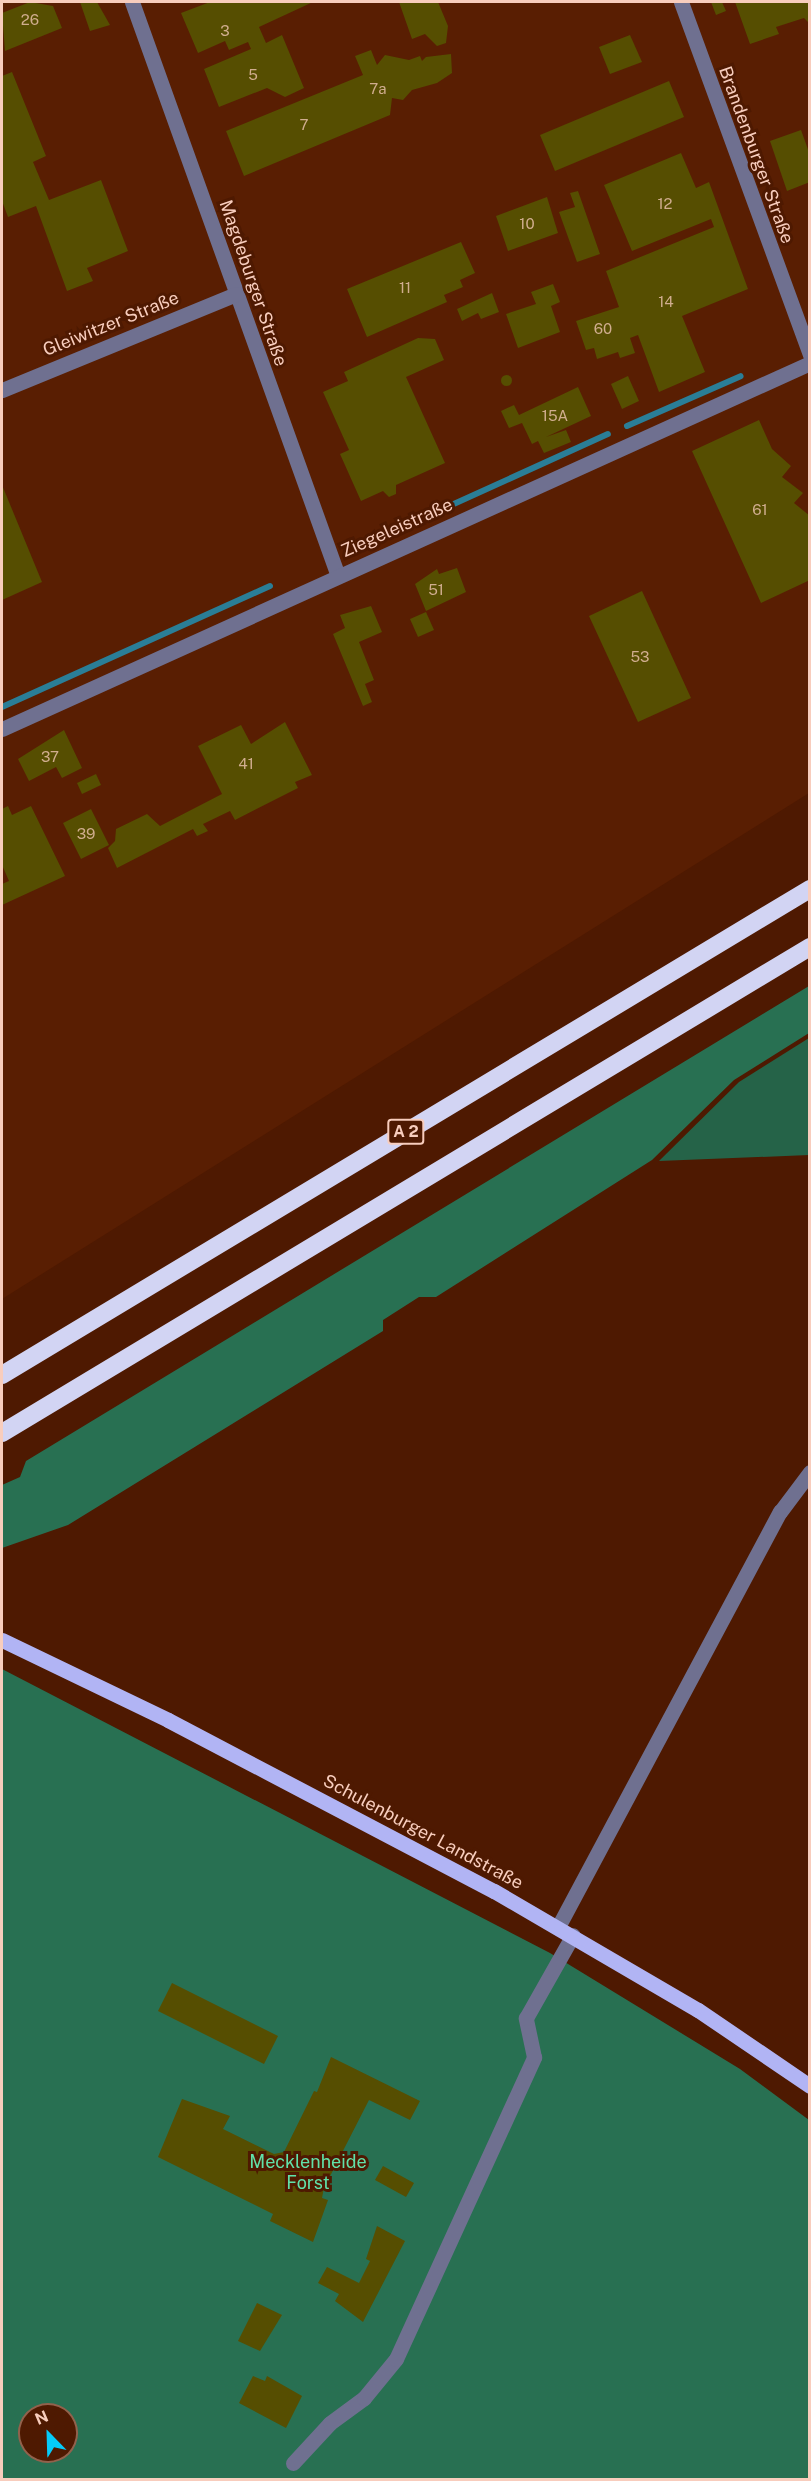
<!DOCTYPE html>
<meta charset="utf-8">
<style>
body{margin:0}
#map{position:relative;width:811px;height:2481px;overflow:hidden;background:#4e1901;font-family:"Public Sans",sans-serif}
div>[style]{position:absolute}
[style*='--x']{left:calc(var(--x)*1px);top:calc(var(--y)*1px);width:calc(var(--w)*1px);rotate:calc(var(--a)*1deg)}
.built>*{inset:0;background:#591e02}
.green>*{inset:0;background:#256348}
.forest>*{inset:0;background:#287052}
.stream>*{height:6px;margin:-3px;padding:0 3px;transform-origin:3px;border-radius:3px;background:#2a7e97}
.building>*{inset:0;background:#564e01}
.round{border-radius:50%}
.minor>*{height:15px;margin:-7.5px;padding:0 7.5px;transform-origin:7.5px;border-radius:7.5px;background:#6f7090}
.major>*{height:15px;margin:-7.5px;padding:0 7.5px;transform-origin:7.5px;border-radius:7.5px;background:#b1b4f4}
.highway>*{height:18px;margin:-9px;padding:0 9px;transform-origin:9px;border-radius:9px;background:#d2d4f3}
span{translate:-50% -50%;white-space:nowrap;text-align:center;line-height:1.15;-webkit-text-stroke:6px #4e1901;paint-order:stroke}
.number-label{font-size:15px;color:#d0ad8e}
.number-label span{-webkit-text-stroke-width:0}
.shield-label span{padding:2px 4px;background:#4e1901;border:2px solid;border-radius:4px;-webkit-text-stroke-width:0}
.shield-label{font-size:16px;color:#f8cdbd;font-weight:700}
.street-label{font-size:18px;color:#f8cdbd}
.park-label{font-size:18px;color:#61e1a9}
.frame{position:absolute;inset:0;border:3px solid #f8cdbd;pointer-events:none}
.north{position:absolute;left:18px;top:2403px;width:60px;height:60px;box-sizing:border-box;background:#4e1901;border:2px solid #92614c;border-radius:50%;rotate:337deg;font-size:16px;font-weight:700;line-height:24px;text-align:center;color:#f8cdbd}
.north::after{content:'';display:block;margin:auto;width:21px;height:27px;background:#05cbf9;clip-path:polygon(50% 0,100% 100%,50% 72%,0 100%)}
</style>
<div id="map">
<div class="built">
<div style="clip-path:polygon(2px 2px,809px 2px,809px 793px,2px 1299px)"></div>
</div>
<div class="green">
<div style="clip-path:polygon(809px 1038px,809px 1155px,659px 1161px,739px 1082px)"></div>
</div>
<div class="forest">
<div style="clip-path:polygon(809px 986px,809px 1033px,734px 1080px,652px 1160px,436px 1297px,419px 1297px,383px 1320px,383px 1331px,68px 1525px,2px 1548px,2px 1485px,20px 1477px,26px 1461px)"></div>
<div style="clip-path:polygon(evenodd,2px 1669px,550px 1953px,740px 2069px,809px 2120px,809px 2479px,2px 2479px,2px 1669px,30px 2415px,66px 2415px,66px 2451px,30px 2451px,30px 2415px)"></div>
</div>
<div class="stream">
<div style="--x:627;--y:426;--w:124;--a:-23.7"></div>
<div style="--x:392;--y:532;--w:237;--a:-24.4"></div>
<div style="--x:2;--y:707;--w:294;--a:-24.3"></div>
</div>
<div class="building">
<div style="clip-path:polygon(30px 2px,53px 6px,62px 28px,5px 51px,2px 13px)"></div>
<div style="clip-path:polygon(80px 2px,97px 2px,110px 25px,90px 31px)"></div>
<div style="clip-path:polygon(210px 2px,313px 2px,259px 27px,266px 43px,282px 35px,304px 88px,285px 97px,267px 88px,219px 107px,204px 69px,251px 49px,248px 42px,229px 50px,225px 41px,198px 53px,181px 13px)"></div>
<div style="clip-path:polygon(399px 2px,438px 2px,448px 26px,446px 43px,437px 46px,425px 34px,412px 39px)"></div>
<div style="clip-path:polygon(711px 2px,722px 2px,726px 11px,716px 15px)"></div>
<div style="clip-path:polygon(735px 2px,810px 2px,810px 24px,804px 18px,776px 27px,779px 34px,750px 44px)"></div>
<div style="clip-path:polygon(630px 35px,642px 62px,610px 74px,599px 47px)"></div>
<div style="clip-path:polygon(371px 50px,377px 65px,385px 55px,409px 60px,420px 56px,422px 61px,426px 57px,451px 54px,452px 73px,437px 83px,412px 90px,403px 100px,392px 98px,390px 115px,244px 176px,226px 131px,363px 75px,355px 56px)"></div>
<div style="clip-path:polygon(12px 72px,46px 156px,33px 162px,49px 200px,101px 180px,128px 251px,87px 268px,93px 281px,67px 291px,36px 206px,8px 217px,2px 201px,2px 76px)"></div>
<div style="clip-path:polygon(669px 81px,684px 117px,555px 171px,540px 135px)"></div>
<div style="clip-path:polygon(801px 130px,810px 155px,810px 182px,787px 191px,770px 141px)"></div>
<div style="clip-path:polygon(681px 153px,696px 188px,709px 182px,748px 289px,682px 316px,705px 372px,659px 392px,638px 335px,630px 338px,635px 353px,620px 358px,618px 352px,597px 359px,594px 348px,586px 350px,576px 321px,619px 307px,606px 271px,714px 227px,711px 219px,632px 251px,604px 185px)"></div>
<div style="clip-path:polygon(578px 191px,600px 254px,577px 262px,559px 212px,575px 207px,570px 193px)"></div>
<div style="clip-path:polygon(547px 197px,558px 233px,508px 251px,496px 216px)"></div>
<div style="clip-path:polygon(461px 242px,475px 273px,460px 280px,463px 287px,444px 295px,447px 302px,367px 337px,347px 289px)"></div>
<div style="clip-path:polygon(553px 284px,560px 302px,551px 306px,560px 332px,518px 348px,506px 314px,536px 304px,531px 292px)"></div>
<div style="clip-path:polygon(492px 293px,499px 312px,481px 319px,478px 313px,462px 321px,457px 309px)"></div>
<div style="clip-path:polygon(418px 338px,435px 339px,444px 360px,406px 377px,445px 463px,396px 485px,396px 494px,389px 497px,383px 491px,361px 501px,340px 454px,349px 450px,323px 392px,348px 381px,344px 372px)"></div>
<div class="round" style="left:500.5px;top:374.5px;width:11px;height:11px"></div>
<div style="clip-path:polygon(628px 376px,639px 401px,622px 409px,611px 384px)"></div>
<div style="clip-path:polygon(578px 387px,591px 416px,546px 437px,566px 430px,571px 442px,544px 453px,538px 441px,532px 444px,522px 423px,509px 428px,501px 411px,514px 405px,519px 415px)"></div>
<div style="clip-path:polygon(759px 420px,772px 449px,791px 466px,782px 477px,803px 493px,794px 503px,810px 516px,810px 580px,761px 603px,692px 451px)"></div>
<div style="clip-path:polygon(2px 485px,42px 582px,2px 600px)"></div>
<div style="clip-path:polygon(457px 568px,466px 592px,426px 611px,415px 584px,437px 569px,439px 574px)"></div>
<div style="clip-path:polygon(642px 591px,691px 698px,638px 722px,589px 616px)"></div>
<div style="clip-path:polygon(371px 606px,382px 632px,359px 642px,374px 680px,365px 684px,372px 702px,363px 706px,333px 634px,345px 628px,340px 615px)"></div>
<div style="clip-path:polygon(426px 612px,434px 630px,418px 637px,410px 619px)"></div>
<div style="clip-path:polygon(285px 722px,312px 775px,295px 782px,298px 788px,235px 820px,230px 811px,203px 824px,208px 831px,197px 836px,193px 829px,117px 868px,108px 848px,115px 841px,116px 829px,147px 814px,160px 826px,222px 794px,198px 746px,241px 725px,251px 744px)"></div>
<div style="clip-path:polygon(64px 730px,82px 768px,62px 778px,56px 767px,29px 781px,18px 759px)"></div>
<div style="clip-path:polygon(96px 774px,101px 785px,82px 794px,77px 783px)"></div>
<div style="clip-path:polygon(8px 806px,12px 815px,31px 806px,65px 876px,2px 905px,2px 884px,9px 881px,2px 865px,2px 809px)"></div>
<div style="clip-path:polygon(91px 809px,109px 845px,81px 859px,63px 823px)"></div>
<div style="clip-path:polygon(172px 1983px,278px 2036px,264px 2064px,158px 2011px)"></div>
<div style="clip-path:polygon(331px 2057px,420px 2101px,410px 2120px,369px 2100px,324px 2188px,322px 2198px,328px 2200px,313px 2242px,270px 2221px,273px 2214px,158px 2157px,182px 2099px,230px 2116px,223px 2129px,274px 2154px,284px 2152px,314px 2091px,317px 2092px)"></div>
<div style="clip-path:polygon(383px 2166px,414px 2183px,406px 2197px,375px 2180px)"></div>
<div style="clip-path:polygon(377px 2226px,405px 2241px,363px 2322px,335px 2301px,339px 2294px,318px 2283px,327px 2267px,359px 2283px,370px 2261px,366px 2259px)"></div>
<div style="clip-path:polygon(257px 2303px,282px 2315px,260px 2351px,238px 2341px)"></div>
<div style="clip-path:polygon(253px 2376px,265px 2381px,267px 2376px,302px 2396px,286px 2428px,239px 2403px)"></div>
</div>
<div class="minor">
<div style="--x:132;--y:2;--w:610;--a:70.26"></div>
<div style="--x:681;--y:2;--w:376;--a:69.9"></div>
<div style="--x:2;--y:390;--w:253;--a:-22.3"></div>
<div style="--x:2;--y:729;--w:887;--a:-24.37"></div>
<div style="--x:558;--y:1927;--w:471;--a:-61.9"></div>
<div style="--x:780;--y:1512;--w:50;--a:-53.1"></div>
<div style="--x:293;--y:2463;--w:54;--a:-47.2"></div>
<div style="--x:330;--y:2423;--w:42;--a:-36.3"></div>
<div style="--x:364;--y:2398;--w:50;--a:-50.6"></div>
<div style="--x:396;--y:2359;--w:332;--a:-65.4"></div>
<div style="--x:534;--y:2057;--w:40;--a:-102"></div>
<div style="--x:526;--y:2018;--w:95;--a:-60.5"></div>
</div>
<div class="major">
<div style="--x:2;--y:1640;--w:184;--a:25.7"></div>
<div style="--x:168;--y:1720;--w:368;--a:27.7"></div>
<div style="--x:494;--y:1891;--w:236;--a:30.3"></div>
<div style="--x:698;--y:2010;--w:135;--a:34.2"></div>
</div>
<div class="highway">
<div style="--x:2;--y:1375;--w:943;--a:-31.03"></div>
<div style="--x:2;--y:1433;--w:943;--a:-31.03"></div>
</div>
<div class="number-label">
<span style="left:30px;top:20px">26</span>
<span style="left:225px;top:31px">3</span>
<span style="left:253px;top:75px">5</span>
<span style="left:378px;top:89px">7a</span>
<span style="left:304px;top:125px">7</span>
<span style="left:665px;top:204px">12</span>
<span style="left:527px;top:224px">10</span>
<span style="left:405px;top:288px">11</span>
<span style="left:666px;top:302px">14</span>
<span style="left:603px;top:329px">60</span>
<span style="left:555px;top:416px">15A</span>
<span style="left:760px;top:510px">61</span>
<span style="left:436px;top:590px">51</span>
<span style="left:640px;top:657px">53</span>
<span style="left:50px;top:757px">37</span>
<span style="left:246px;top:764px">41</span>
<span style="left:86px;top:834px">39</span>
</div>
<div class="shield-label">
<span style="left:406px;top:1132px">A 2</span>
</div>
<div class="street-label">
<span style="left:756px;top:155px;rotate:70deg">Brandenburger Straße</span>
<span style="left:253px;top:283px;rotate:71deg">Magdeburger Straße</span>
<span style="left:111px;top:324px;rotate:-22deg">Gleiwitzer Straße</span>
<span style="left:397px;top:528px;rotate:-24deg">Ziegeleistraße</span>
<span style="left:423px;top:1832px;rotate:28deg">Schulenburger Landstraße</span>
</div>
<div class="park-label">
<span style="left:308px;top:2173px">Mecklenheide<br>Forst</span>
</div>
<div class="frame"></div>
<div class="north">N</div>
</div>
